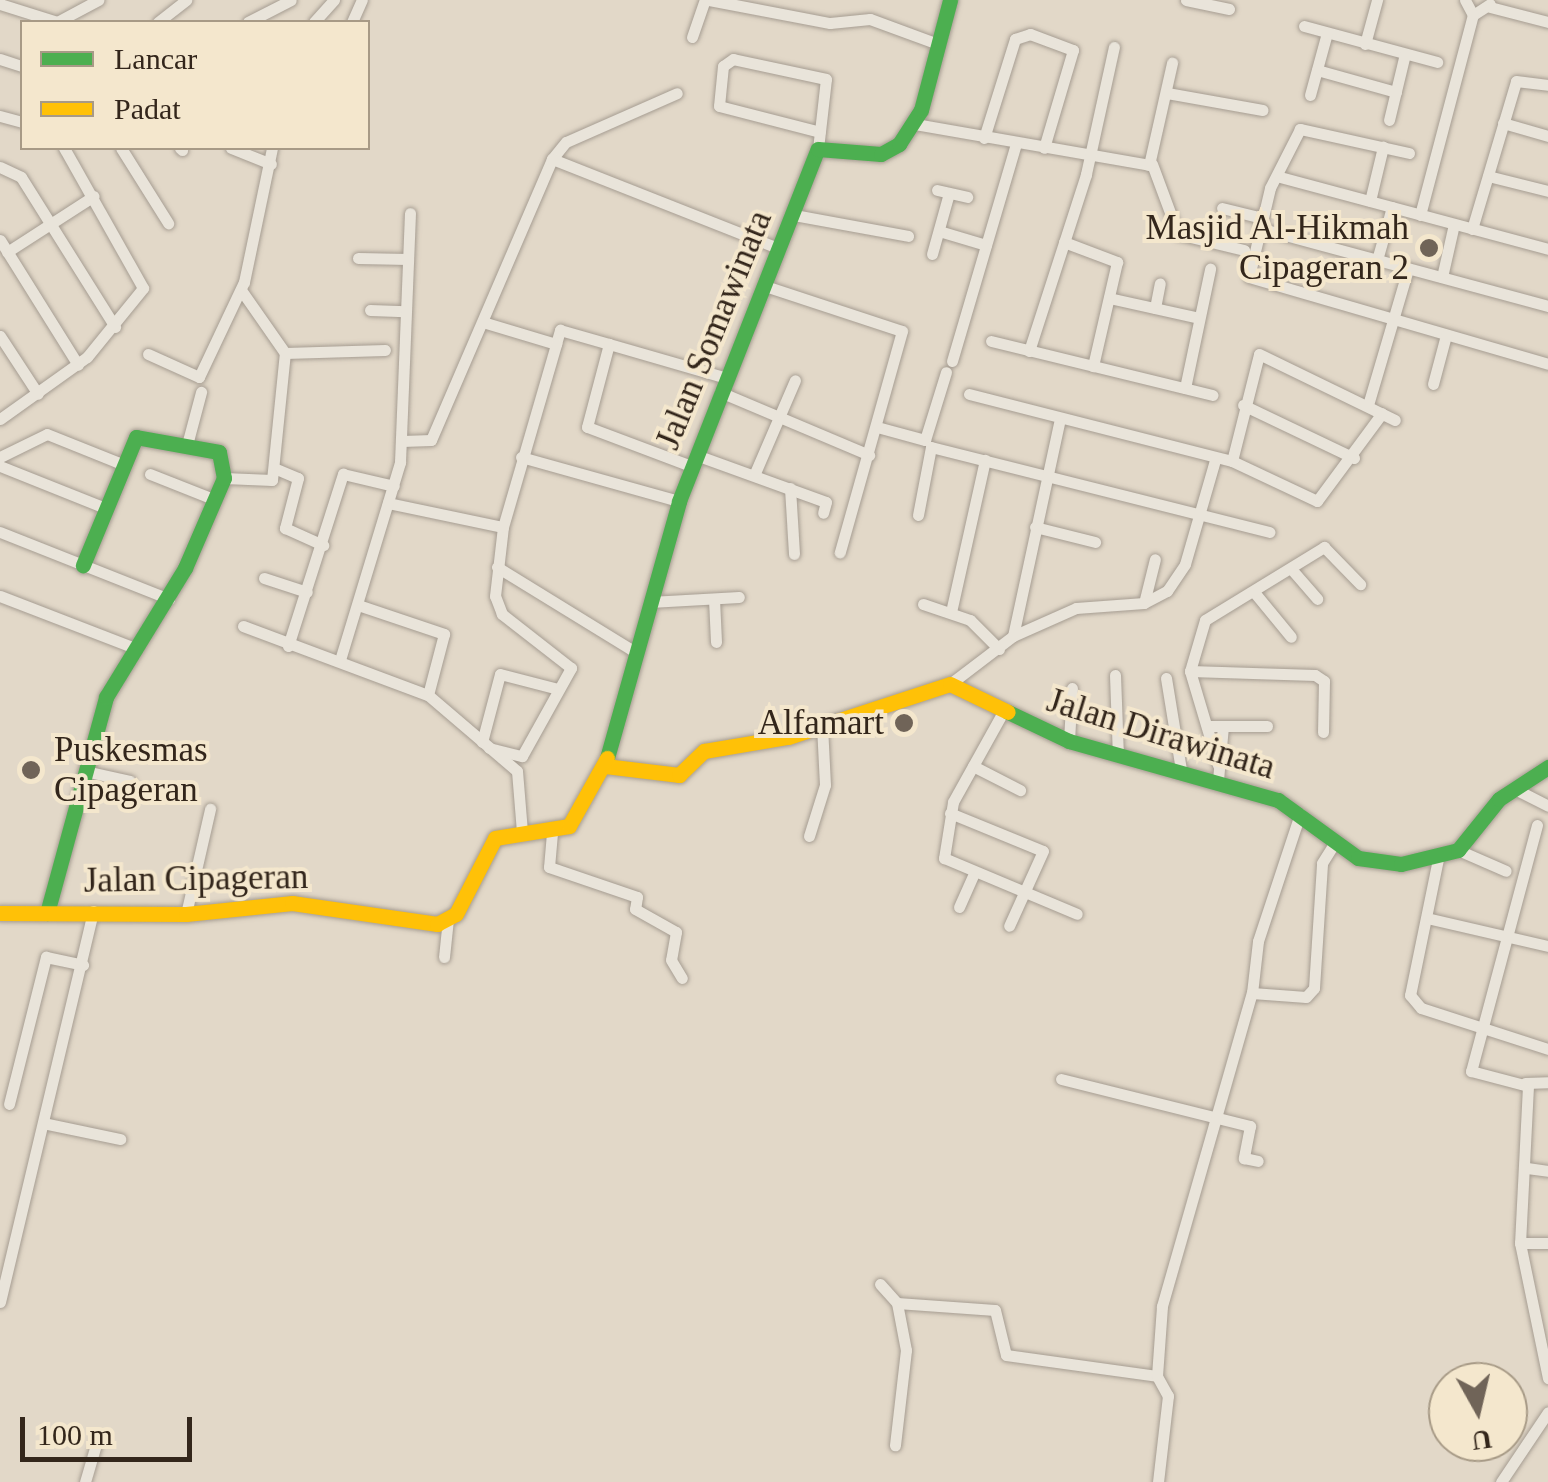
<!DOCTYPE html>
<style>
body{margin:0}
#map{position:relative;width:1548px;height:1482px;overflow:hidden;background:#e2d8c8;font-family:Georgia,serif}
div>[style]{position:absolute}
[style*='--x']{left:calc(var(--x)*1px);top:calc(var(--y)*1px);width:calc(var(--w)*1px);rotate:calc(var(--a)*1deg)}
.roads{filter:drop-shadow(0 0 2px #a69d92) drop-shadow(0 0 2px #a69d92)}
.street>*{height:11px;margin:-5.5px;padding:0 5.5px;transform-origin:5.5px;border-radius:5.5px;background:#e9e4da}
.fast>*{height:15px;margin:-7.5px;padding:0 7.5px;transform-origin:7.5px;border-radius:7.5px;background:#4caf50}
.slow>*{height:15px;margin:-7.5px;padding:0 7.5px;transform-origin:7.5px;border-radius:7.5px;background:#ffc107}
.dots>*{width:28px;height:28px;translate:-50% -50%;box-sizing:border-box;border:5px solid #f4e7cd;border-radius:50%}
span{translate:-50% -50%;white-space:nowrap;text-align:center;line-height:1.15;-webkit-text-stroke:8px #f4e7cd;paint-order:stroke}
.poi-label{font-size:35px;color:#33261b}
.right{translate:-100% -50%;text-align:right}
.left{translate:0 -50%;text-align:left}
.street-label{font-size:35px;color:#33261b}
.legend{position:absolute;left:20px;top:20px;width:350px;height:130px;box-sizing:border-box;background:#f4e7cd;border:2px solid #a79a86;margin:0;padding:12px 18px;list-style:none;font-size:30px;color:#33261b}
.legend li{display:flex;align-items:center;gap:20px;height:50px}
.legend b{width:50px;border:2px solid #a79a86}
.north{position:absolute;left:1428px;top:1362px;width:100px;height:100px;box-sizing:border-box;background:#f4e7cd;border:2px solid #a79a86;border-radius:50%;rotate:172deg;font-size:28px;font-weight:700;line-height:40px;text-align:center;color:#33261b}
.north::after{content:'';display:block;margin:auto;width:35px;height:45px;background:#706458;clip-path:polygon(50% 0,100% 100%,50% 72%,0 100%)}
.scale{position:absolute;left:20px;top:1417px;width:172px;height:45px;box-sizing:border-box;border:5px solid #33261b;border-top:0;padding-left:12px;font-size:30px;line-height:35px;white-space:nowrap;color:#33261b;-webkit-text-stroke:8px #f4e7cd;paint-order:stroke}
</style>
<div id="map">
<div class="roads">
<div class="street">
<div style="--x:709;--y:0;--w:123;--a:10.8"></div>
<div style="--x:830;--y:23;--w:40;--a:-5.7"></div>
<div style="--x:870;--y:19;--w:72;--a:20.2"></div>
<div style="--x:1186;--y:0;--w:44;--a:11.8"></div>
<div style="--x:1465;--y:0;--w:17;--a:62"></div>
<div style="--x:1473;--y:15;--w:20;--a:-33"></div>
<div style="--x:0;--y:4;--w:60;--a:17.5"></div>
<div style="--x:57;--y:22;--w:47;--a:-28.2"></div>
<div style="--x:1490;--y:7;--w:60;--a:14.5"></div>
<div style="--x:158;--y:22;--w:36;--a:-38"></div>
<div style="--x:248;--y:22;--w:48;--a:-27.1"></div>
<div style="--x:314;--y:22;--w:30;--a:-48"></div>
<div style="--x:352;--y:22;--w:24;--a:-66"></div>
<div style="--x:1304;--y:26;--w:138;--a:15.1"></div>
<div style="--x:692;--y:37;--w:39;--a:-71"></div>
<div style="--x:1365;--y:44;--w:46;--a:-74.7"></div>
<div style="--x:0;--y:59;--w:23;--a:18"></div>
<div style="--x:1317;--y:70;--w:82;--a:15.6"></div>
<div style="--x:1167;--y:93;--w:97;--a:10.1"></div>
<div style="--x:1310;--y:95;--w:64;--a:-74.7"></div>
<div style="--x:0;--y:116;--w:23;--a:15"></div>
<div style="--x:1389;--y:120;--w:68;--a:-76.4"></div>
<div style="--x:1503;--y:123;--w:47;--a:16.1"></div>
<div style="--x:915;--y:124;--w:238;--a:9.9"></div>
<div style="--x:1149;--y:165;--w:105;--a:-77.3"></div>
<div style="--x:984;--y:138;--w:104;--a:-72.6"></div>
<div style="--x:1015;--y:39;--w:16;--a:-18"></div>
<div style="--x:1030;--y:34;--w:46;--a:20.4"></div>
<div style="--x:1073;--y:50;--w:102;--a:106.5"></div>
<div style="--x:121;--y:148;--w:89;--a:57.9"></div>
<div style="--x:180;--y:148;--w:3;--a:45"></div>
<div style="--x:231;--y:148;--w:43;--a:21.8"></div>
<div style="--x:818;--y:149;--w:70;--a:-83.5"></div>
<div style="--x:826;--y:79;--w:95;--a:-167.9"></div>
<div style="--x:733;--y:59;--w:12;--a:145"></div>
<div style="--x:723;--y:66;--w:40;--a:95.7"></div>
<div style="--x:719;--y:106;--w:104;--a:14.4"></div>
<div style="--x:1409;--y:153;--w:112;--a:-167.6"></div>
<div style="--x:1300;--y:129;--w:66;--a:117"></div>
<div style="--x:1270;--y:188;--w:91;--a:103.3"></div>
<div style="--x:1249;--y:277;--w:311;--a:16.2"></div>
<div style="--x:552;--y:159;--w:22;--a:-51"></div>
<div style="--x:566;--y:142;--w:121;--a:-23.8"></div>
<div style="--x:1152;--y:164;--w:75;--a:69.6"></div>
<div style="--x:1178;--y:234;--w:68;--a:13.6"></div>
<div style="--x:0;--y:167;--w:23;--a:25"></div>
<div style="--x:21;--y:177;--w:177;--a:57.9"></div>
<div style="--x:1488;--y:176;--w:62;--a:14"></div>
<div style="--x:1280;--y:177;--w:278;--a:15"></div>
<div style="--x:937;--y:190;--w:31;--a:13"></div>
<div style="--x:1370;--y:201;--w:56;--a:-76.5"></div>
<div style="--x:1222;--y:208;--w:41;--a:14"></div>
<div style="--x:794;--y:215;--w:116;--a:10.4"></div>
<div style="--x:1420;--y:215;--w:207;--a:-75.2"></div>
<div style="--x:1259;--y:228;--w:299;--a:15.1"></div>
<div style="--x:1472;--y:229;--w:154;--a:-73.4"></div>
<div style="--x:1516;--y:81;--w:32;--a:7"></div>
<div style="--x:939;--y:231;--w:49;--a:16.6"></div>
<div style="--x:0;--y:240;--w:147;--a:58"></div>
<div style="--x:1064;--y:242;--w:57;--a:20.7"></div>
<div style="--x:1117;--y:262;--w:107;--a:103"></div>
<div style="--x:7;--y:252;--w:103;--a:-32.8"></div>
<div style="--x:932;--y:254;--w:63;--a:-74.4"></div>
<div style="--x:358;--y:258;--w:50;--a:1.1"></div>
<div style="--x:1377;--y:260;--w:55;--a:-74.2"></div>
<div style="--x:1442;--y:277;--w:54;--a:-77.2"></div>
<div style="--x:765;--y:286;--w:144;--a:18.2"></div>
<div style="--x:902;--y:331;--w:230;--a:105.7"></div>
<div style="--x:1109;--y:298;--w:92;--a:12.5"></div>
<div style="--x:1155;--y:308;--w:25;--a:-79"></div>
<div style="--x:370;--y:310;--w:35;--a:2"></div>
<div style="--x:486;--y:323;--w:73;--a:16.7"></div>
<div style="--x:556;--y:344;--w:15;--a:-74"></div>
<div style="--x:560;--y:330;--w:51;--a:15.9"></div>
<div style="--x:0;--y:336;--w:69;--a:56.8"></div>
<div style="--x:991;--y:341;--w:228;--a:13.7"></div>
<div style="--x:1029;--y:351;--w:186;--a:-72.1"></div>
<div style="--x:1086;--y:174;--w:130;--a:-77.6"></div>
<div style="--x:285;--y:353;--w:100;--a:-1.7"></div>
<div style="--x:148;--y:354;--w:56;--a:24.3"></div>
<div style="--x:199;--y:377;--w:105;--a:-64.7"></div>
<div style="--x:244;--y:282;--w:137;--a:-78.2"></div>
<div style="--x:952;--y:361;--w:226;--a:-73.6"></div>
<div style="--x:1433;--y:384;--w:51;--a:-75.1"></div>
<div style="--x:1185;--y:388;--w:122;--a:-78.1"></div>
<div style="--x:720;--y:392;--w:162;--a:22.9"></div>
<div style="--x:969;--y:394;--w:271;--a:14.3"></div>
<div style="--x:1232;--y:461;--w:94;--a:25.2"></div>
<div style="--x:1317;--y:501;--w:109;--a:-53.5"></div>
<div style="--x:1243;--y:405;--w:123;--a:25.5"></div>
<div style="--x:1368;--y:405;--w:142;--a:-73.6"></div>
<div style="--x:0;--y:419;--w:107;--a:-35.5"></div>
<div style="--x:87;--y:357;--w:89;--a:-50.9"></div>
<div style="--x:143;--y:288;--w:161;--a:-119.4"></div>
<div style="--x:877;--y:427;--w:50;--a:15.2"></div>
<div style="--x:925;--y:440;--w:71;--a:-72.8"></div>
<div style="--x:188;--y:441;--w:51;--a:-75.1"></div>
<div style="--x:402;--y:441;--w:29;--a:-2"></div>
<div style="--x:431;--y:440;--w:306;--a:-66.7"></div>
<div style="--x:552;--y:159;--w:245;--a:21.5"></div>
<div style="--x:696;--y:455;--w:138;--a:19.9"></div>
<div style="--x:826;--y:502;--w:11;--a:105"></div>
<div style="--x:0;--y:457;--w:52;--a:-26.1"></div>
<div style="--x:47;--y:434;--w:81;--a:21.8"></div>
<div style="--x:521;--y:457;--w:164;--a:15.6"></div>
<div style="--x:1232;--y:461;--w:110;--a:-75.8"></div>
<div style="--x:1259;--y:354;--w:151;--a:25.9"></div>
<div style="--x:0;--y:466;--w:113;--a:21.8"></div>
<div style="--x:691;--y:466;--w:111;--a:-159.4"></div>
<div style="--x:587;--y:427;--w:86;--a:-75.2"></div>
<div style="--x:609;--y:344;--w:123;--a:16.1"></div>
<div style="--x:274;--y:468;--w:26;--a:23"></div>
<div style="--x:298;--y:478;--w:52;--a:104.6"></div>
<div style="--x:285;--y:528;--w:42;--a:24.1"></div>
<div style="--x:755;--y:473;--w:101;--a:-66.7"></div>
<div style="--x:150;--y:474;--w:71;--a:21.5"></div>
<div style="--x:224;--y:478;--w:48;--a:2.4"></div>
<div style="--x:272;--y:480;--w:128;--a:-84.2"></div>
<div style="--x:285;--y:353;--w:77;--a:-124.9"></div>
<div style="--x:790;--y:488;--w:66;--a:86.5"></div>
<div style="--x:388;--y:503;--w:117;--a:11.8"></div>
<div style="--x:918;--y:515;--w:69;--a:-79.2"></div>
<div style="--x:931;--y:447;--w:349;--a:14.1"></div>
<div style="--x:1035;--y:527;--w:62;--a:14"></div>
<div style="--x:0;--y:532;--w:182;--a:21.6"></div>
<div style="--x:497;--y:567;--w:164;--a:31.6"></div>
<div style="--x:1293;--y:571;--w:37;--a:49"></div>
<div style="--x:264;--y:578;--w:45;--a:18"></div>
<div style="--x:1254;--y:592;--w:58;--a:50.6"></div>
<div style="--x:0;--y:596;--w:142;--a:21.1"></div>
<div style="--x:714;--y:599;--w:43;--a:87.3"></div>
<div style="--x:650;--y:602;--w:89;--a:-3.2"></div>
<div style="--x:1144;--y:603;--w:45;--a:-76"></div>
<div style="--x:923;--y:604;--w:50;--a:18.8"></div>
<div style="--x:970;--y:620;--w:41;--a:45"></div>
<div style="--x:358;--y:605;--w:91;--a:18.6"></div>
<div style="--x:444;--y:634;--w:63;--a:104.7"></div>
<div style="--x:951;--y:612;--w:156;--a:-77.4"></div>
<div style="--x:243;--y:626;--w:197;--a:20.5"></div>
<div style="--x:428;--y:695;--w:117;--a:40.5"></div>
<div style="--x:517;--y:771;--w:61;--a:85.3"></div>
<div style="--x:1013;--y:636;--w:218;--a:-77.8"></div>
<div style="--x:288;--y:646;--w:181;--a:-72.3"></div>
<div style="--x:343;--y:474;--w:52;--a:13.2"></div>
<div style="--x:340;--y:660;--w:207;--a:-73.1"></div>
<div style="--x:400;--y:462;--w:249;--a:-87.7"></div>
<div style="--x:1190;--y:671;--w:53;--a:-73.6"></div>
<div style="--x:1205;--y:620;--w:140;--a:-31.5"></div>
<div style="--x:1324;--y:547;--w:52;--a:45.8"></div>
<div style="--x:1115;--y:675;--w:80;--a:87.9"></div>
<div style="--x:1166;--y:678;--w:93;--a:80.7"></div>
<div style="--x:950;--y:684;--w:79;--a:-37.3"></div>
<div style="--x:1013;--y:636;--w:69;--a:-24"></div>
<div style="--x:1076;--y:608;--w:68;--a:-4.2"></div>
<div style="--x:1144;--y:603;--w:26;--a:-28"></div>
<div style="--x:1167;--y:591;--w:32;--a:-56"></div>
<div style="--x:1185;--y:564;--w:108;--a:-73.9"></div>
<div style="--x:1003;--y:712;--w:103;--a:119.1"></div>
<div style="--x:953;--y:802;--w:57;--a:99.1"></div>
<div style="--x:944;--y:858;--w:144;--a:22.8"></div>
<div style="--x:1207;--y:726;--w:60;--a:0"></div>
<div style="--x:1069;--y:741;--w:53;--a:-86.8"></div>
<div style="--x:482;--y:742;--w:70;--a:-75.2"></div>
<div style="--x:500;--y:674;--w:60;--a:14.5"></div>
<div style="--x:489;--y:748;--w:34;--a:14"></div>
<div style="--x:522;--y:756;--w:101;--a:-60.9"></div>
<div style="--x:571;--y:668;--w:88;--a:-142"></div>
<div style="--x:502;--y:614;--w:19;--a:-111"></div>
<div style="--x:495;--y:596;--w:69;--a:-83.4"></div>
<div style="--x:503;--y:527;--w:191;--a:-73.8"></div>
<div style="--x:1218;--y:765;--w:98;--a:-106.6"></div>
<div style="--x:1190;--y:671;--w:125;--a:1.8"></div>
<div style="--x:1315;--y:675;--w:11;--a:34"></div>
<div style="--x:1324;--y:681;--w:51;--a:91.1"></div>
<div style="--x:973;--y:766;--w:53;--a:27.1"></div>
<div style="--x:85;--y:771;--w:46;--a:12.5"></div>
<div style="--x:1218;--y:780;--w:54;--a:-84.7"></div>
<div style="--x:1513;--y:788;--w:39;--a:27"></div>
<div style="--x:950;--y:813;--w:100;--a:22.2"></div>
<div style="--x:1043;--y:851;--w:82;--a:114.4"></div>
<div style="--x:1537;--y:825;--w:255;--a:105"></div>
<div style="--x:1471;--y:1071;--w:59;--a:14.7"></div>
<div style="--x:1528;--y:1086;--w:157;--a:92.9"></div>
<div style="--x:1520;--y:1243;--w:138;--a:78.3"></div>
<div style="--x:552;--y:833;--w:34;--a:95"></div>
<div style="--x:549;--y:867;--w:93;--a:18.8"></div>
<div style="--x:637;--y:897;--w:12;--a:99"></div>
<div style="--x:635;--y:909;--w:47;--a:29.3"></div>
<div style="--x:676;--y:932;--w:28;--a:100"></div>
<div style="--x:671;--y:960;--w:21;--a:59"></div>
<div style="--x:809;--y:836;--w:53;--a:-72.6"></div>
<div style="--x:825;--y:785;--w:60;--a:-92.9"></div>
<div style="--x:1458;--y:850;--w:52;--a:23.6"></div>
<div style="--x:1438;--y:859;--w:139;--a:101.6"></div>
<div style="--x:1410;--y:995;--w:17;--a:50"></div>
<div style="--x:1421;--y:1008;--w:133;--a:17.9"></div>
<div style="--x:959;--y:907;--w:36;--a:-66"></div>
<div style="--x:186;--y:914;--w:108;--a:-77.1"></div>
<div style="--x:1431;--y:919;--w:120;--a:13"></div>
<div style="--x:444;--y:957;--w:36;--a:-84"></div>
<div style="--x:1252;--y:993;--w:52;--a:-83.4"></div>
<div style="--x:1258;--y:941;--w:134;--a:-71.7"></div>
<div style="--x:1061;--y:1079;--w:195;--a:14"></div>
<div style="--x:1250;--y:1126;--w:33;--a:101"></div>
<div style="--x:1244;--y:1158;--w:14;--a:12"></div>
<div style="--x:1525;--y:1083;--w:23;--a:-2"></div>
<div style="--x:9;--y:1104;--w:152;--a:-75.9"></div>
<div style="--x:46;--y:957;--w:38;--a:12"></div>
<div style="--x:43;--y:1123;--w:79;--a:11.7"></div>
<div style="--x:1527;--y:1168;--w:21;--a:8"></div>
<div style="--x:1520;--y:1243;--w:28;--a:0"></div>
<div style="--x:880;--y:1284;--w:25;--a:48"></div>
<div style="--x:897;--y:1303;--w:48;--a:79.2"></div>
<div style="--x:906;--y:1350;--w:96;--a:96.6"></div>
<div style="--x:0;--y:1302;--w:402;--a:-76.6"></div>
<div style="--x:897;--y:1303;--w:98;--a:4.1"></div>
<div style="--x:995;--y:1310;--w:46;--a:76.3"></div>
<div style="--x:1006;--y:1355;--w:152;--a:7.9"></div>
<div style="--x:85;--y:1482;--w:43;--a:-73.7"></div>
<div style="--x:1158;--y:1482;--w:87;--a:-83.4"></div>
<div style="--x:1168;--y:1396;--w:23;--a:-119"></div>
<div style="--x:1157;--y:1376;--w:70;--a:-85.9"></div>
<div style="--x:1162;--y:1306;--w:326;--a:-74"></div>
<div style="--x:1252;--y:993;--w:54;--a:4.2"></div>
<div style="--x:1306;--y:997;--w:12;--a:-48"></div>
<div style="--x:1314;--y:988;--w:125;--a:-86.3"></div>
<div style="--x:1322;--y:863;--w:22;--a:-58"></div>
<div style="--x:1501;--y:1482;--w:84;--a:-56.1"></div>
</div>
<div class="fast">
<div style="--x:1008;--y:712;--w:68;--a:25.4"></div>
<div style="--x:1069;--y:741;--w:217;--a:15.8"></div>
<div style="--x:1278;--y:800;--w:99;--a:35.9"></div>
<div style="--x:1358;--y:858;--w:43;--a:7.9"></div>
<div style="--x:1401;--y:864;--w:59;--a:-13.8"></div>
<div style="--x:1458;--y:850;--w:65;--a:-51.2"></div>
<div style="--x:1499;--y:799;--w:59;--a:-33.1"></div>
<div style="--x:607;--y:758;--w:267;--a:-74.3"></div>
<div style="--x:679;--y:501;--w:378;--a:-68.5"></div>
<div style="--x:818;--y:149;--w:63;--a:4.5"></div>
<div style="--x:881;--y:154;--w:21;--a:-29"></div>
<div style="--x:899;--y:144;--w:40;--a:-57.1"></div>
<div style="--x:921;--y:110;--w:114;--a:-75.2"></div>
<div style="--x:47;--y:913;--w:224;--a:-74.7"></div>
<div style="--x:106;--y:697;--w:151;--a:-58.5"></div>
<div style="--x:185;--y:568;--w:98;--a:-66.6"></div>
<div style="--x:224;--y:478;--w:26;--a:-101"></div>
<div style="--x:219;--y:452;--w:84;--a:-169.8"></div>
<div style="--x:136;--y:437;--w:139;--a:112.5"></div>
</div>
<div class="slow">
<div style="--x:605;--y:766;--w:75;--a:6.9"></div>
<div style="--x:679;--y:775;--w:35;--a:-44"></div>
<div style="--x:704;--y:751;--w:85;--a:-9.5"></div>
<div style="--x:788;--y:737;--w:170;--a:-18.1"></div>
<div style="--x:950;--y:684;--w:64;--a:25.8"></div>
<div style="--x:0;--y:913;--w:186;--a:0.3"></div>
<div style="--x:186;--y:914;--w:107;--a:-5.9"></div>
<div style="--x:292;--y:903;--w:147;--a:8.2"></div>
<div style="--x:437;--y:924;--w:21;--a:-28"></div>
<div style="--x:456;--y:914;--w:85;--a:-62.8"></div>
<div style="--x:495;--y:838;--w:75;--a:-9.2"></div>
<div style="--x:569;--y:826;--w:78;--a:-60.8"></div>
</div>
</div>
<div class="dots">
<div style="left:1429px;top:248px;background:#706458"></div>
<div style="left:904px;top:723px;background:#706458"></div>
<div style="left:31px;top:770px;background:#706458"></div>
</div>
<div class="poi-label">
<span class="right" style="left:1409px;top:248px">Masjid Al-Hikmah<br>Cipageran 2</span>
<span class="right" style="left:884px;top:723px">Alfamart</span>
<span class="left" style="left:54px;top:770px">Puskesmas<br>Cipageran</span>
</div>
<div class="street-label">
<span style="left:714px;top:330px;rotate:-68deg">Jalan Somawinata</span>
<span style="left:1161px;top:734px;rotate:17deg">Jalan Dirawinata</span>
<span style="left:196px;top:879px;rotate:-1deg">Jalan Cipageran</span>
</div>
<ul class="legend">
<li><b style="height:12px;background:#4caf50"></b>Lancar</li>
<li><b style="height:12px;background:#ffc107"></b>Padat</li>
</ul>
<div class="north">U</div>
<div class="scale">100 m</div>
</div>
